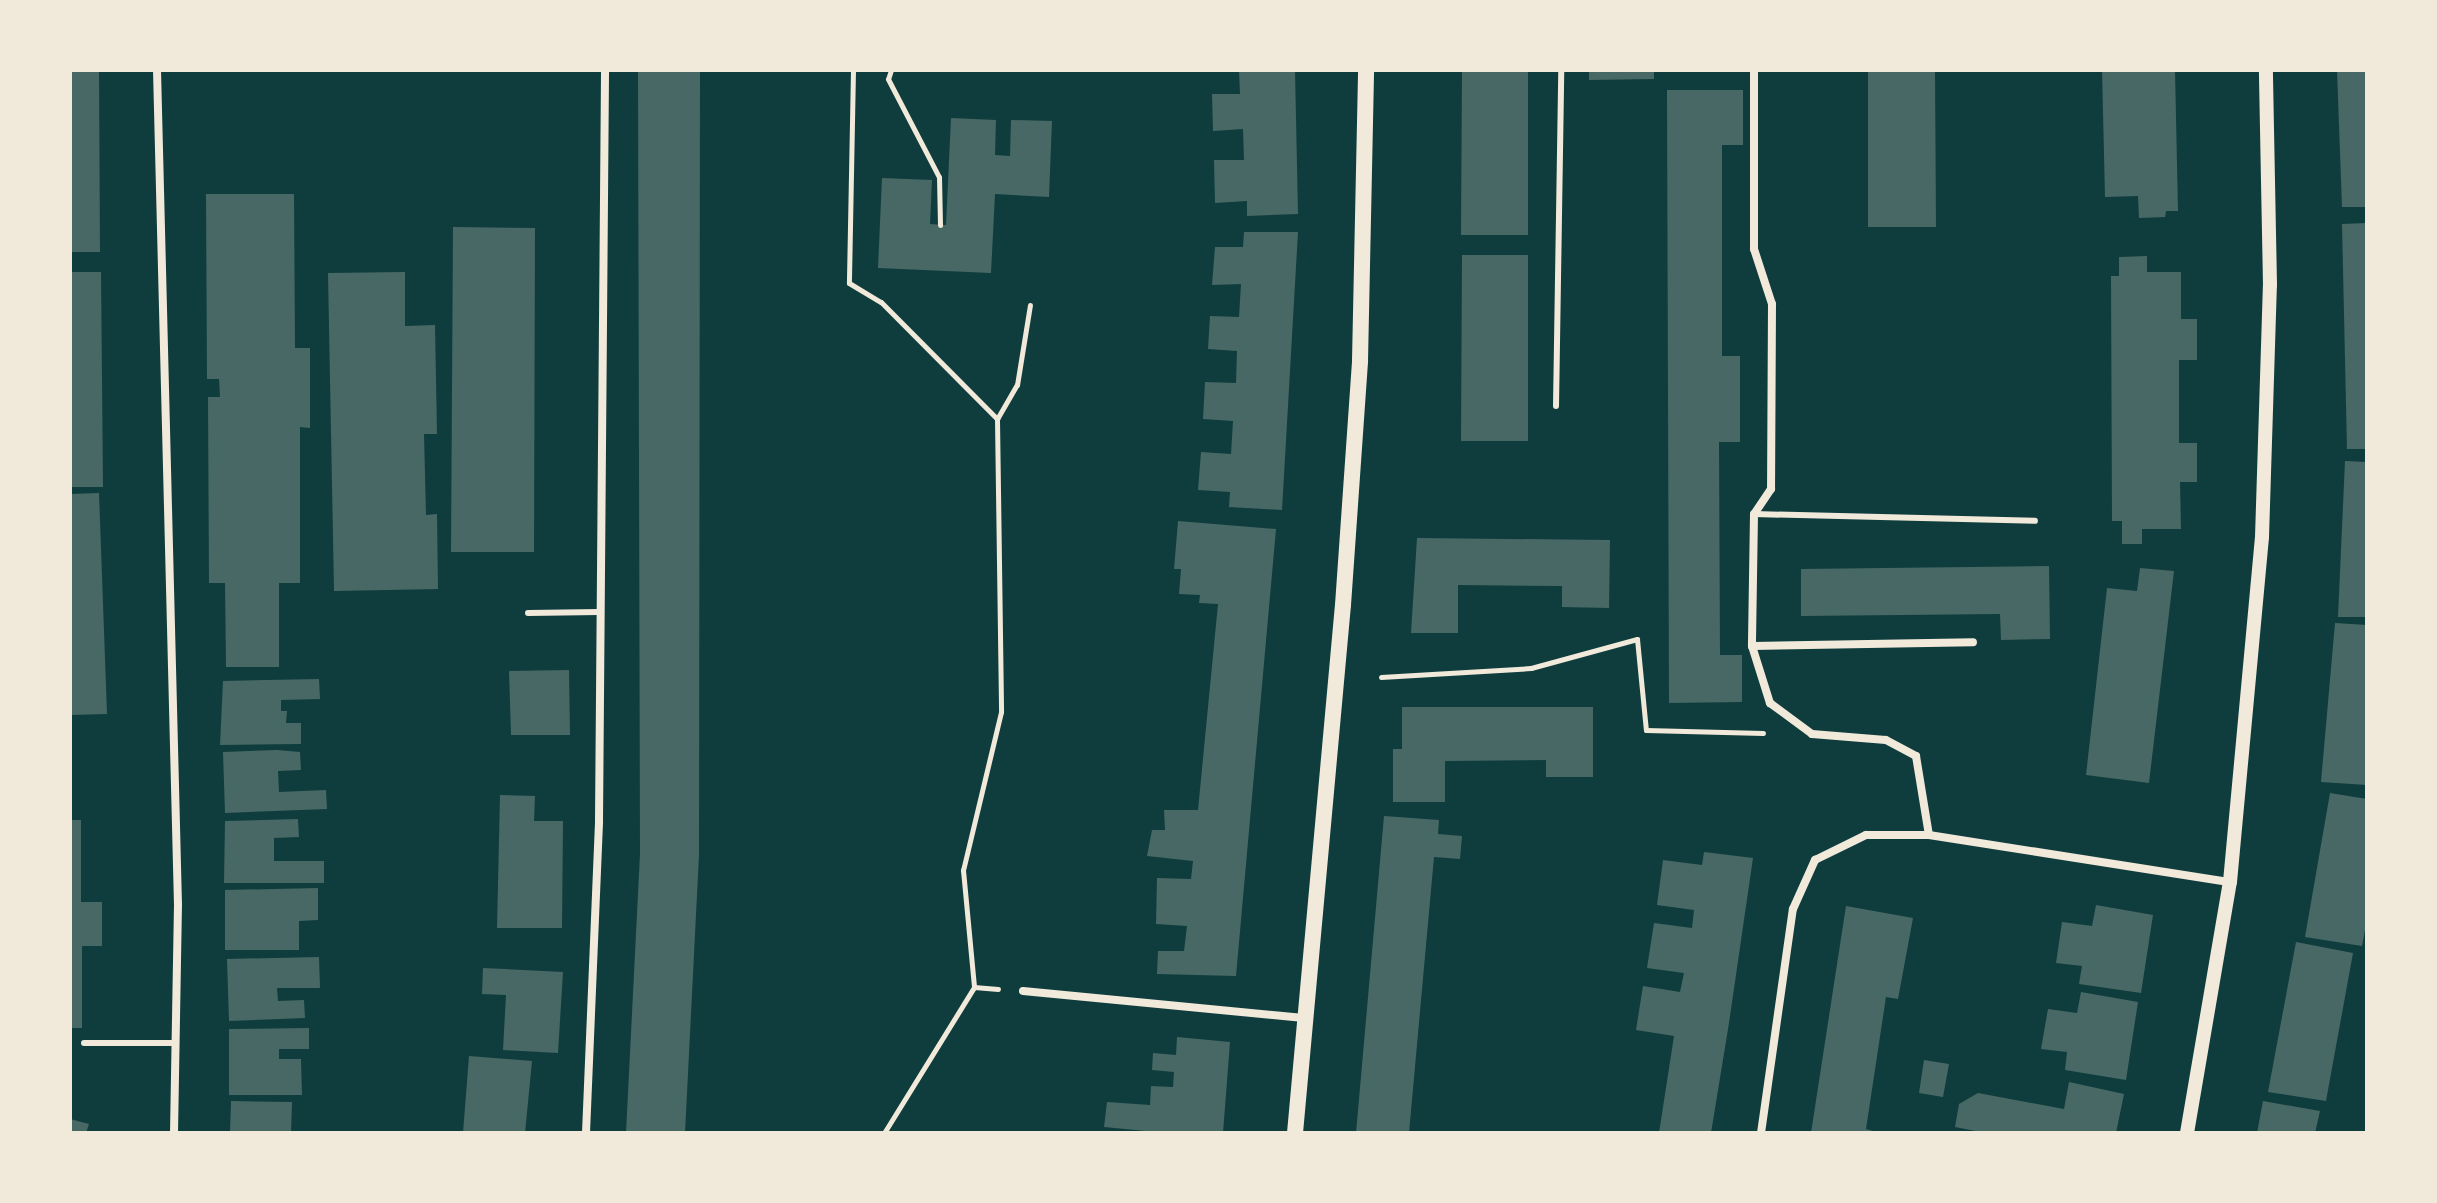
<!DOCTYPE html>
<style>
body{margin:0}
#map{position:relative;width:2437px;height:1203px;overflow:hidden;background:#0f3d3e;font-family:"Work Sans",sans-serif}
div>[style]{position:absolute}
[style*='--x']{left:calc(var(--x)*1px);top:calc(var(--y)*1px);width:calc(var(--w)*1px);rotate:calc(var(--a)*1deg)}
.building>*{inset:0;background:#486865}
.path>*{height:5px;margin:-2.5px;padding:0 2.5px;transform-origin:2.5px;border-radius:2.5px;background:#f1e9da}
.service>*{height:6px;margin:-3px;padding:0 3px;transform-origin:3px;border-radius:3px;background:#f1e9da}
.minor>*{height:8px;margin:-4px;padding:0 4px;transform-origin:4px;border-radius:4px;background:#f1e9da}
.tertiary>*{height:14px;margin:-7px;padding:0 7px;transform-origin:7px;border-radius:7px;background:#f1e9da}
.secondary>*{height:16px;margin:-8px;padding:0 8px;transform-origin:8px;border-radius:8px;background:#f1e9da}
span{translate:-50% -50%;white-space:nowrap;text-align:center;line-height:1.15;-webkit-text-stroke:8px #f1e9da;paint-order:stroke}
.frame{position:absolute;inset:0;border:72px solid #f1e9da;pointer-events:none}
</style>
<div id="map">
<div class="building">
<div style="clip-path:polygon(70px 70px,99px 70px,100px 252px,70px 252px)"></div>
<div style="clip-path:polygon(638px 70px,700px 70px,699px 855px,685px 1133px,626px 1133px,640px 854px)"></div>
<div style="clip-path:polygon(1239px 70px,1295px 70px,1298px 214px,1247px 216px,1247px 201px,1215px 203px,1214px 160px,1244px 160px,1243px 129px,1213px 131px,1212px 94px,1240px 94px)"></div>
<div style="clip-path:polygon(1462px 70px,1528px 70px,1528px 235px,1461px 235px)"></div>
<div style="clip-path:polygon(1589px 70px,1654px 70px,1654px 79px,1589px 80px)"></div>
<div style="clip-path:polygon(1868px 70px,1935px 70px,1936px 227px,1868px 227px)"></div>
<div style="clip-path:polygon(2102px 70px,2175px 70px,2178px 211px,2166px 211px,2165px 217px,2139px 218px,2138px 196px,2105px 197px)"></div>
<div style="clip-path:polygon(2337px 70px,2367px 70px,2367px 207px,2342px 207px)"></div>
<div style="clip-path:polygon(1667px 90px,1743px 90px,1743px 145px,1722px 145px,1722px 356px,1740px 356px,1740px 442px,1719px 442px,1720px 655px,1742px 655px,1742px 702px,1669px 703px)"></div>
<div style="clip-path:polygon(951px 118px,996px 120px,995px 155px,1010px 156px,1011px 120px,1052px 121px,1049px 197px,995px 194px,991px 273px,878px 268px,882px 178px,932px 180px,930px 224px,946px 225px)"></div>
<div style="clip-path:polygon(206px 194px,294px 194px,295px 348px,310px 348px,310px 428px,300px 427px,300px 583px,279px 583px,279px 667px,226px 667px,225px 583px,209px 583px,208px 397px,220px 397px,219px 379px,207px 379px)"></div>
<div style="clip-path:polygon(2367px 223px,2367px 449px,2347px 449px,2342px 224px)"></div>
<div style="clip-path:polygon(453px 227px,535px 228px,534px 552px,451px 552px)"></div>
<div style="clip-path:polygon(1244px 232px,1298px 232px,1282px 510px,1229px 507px,1230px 492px,1198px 490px,1201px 452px,1231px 454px,1233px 421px,1203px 419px,1205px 382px,1236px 383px,1237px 351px,1208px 349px,1210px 316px,1239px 317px,1241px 284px,1212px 285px,1215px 247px,1243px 247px)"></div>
<div style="clip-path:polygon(1462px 255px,1528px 255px,1528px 441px,1461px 441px)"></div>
<div style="clip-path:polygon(2147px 256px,2147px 272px,2181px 272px,2181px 319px,2197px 319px,2197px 360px,2179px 360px,2179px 443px,2197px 443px,2197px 482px,2180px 482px,2181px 529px,2142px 529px,2142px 544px,2122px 544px,2122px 521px,2112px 521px,2111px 276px,2119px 276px,2119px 257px)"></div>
<div style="clip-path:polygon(70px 272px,101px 272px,103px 487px,70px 487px)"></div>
<div style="clip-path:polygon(405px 272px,405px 326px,435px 325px,437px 434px,424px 434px,426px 515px,437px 514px,438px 589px,334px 591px,328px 273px)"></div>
<div style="clip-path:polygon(2345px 461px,2367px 462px,2367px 617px,2338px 617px)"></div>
<div style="clip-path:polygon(99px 493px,107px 714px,70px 715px,70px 494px)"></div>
<div style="clip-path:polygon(1178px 521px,1276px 529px,1236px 976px,1157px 974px,1158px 951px,1184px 951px,1187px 926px,1156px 924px,1157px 878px,1191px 879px,1193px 861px,1147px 856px,1152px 830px,1165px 830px,1164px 810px,1198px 810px,1218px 604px,1199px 603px,1200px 595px,1179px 594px,1181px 569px,1174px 569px)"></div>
<div style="clip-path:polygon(1417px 538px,1610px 540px,1609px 608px,1562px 607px,1562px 586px,1458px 585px,1458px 633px,1411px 633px)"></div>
<div style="clip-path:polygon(2049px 566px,2050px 639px,2001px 640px,2000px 614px,1801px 616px,1801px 569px)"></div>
<div style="clip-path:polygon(2140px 568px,2174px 571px,2149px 783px,2086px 775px,2107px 588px,2137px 591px)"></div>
<div style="clip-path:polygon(2335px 623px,2367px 625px,2367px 785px,2321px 782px)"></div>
<div style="clip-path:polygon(569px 670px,570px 735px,511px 735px,509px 671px)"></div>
<div style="clip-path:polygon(319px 679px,320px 699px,281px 700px,281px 711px,287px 711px,286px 723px,301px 723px,301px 744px,220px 745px,223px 681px)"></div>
<div style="clip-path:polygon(1402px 707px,1593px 707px,1593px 777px,1546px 777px,1546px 760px,1445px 761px,1445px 802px,1393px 802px,1393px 749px,1402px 749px)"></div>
<div style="clip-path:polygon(277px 750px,300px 752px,301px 770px,278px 771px,279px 792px,326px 790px,327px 809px,225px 813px,223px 752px)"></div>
<div style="clip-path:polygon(2330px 793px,2367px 799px,2367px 919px,2362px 946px,2305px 937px)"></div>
<div style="clip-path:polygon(500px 795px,535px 796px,534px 821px,563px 821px,562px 928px,497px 928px)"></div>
<div style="clip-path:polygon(1384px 816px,1439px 820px,1438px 834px,1462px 836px,1460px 859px,1434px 857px,1409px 1133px,1356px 1133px)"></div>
<div style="clip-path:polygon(298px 819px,299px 837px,274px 838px,274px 861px,324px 861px,324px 883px,224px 883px,225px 821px)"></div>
<div style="clip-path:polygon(70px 820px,81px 820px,81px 902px,102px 902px,102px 946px,82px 946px,82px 1028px,70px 1028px)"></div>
<div style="clip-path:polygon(1704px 852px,1753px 858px,1729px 1023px,1711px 1133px,1659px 1133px,1674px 1036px,1636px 1030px,1643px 986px,1680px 992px,1684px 973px,1647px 968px,1654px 923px,1692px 928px,1694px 910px,1657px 905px,1663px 860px,1702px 865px)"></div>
<div style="clip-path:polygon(318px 888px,318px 920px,299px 921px,299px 950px,225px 950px,225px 890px)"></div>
<div style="clip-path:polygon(2096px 905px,2153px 915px,2141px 993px,2079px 984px,2082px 966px,2056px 963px,2062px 922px,2092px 926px)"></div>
<div style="clip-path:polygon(1846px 906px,1913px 918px,1898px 999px,1886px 997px,1866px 1129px,1880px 1133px,1811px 1133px)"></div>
<div style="clip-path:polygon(2296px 942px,2353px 953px,2326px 1101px,2268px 1092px)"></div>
<div style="clip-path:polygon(319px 957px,320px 988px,277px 988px,278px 1001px,304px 1000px,305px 1018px,229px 1021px,227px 959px)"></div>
<div style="clip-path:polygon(483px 968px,563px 972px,558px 1053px,503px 1050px,506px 995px,482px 994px)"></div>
<div style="clip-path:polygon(2081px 992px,2138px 1002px,2126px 1080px,2065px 1070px,2067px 1052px,2041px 1049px,2048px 1009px,2077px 1013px)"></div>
<div style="clip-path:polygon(309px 1028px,309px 1049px,279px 1049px,279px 1059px,301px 1059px,302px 1095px,229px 1095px,229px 1029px)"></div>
<div style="clip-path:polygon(1177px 1037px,1230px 1042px,1223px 1133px,1167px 1133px,1104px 1127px,1107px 1102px,1150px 1105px,1151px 1086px,1173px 1087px,1174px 1072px,1152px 1070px,1153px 1053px,1176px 1055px)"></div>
<div style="clip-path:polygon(469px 1056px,532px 1061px,525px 1133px,463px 1133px)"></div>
<div style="clip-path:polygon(1924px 1060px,1949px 1064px,1943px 1097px,1919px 1093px)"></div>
<div style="clip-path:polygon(2069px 1082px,2124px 1094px,2116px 1133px,1986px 1133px,1955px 1127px,1959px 1104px,1978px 1093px,2064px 1109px)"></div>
<div style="clip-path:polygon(231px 1101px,292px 1102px,291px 1133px,230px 1133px)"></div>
<div style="clip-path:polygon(2263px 1101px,2320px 1111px,2315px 1133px,2257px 1133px)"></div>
<div style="clip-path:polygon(70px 1119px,89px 1124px,86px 1133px,70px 1133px)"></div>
</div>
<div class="path">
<div style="--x:853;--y:70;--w:213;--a:91.1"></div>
<div style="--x:849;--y:283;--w:37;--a:31"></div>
<div style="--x:881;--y:302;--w:165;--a:45.2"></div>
<div style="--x:997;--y:419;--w:293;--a:89.2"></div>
<div style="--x:1001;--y:712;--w:163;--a:103.5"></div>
<div style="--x:963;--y:870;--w:118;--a:84.6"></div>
<div style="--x:891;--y:70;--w:9;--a:108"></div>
<div style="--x:888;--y:79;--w:110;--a:62.5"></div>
<div style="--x:939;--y:177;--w:48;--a:88.8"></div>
<div style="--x:997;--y:419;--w:39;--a:-60"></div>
<div style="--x:1017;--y:385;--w:81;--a:-80.8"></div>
<div style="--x:1381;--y:677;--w:150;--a:-3.4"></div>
<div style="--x:1531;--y:668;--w:110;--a:-15.3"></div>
<div style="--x:1637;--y:639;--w:91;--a:84.4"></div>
<div style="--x:1646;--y:730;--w:117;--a:1.5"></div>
<div style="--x:884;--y:1133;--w:172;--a:-58.3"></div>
<div style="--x:974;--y:987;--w:24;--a:5"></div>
</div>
<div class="service">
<div style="--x:1556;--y:406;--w:336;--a:-89.1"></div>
<div style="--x:1754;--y:514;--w:281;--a:1.4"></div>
<div style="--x:528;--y:613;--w:71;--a:-0.8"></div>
<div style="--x:84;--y:1043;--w:91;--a:0"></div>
</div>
<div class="minor">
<div style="--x:157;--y:70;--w:834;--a:88.56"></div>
<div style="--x:178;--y:904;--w:229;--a:91"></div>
<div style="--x:1754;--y:70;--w:179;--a:90"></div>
<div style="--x:1754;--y:249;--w:58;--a:71.9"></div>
<div style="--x:1772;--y:304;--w:185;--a:90.3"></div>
<div style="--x:1771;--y:489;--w:30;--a:124"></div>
<div style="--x:1754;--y:514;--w:132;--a:90.9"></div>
<div style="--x:1752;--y:646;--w:60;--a:72.5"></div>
<div style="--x:1770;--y:703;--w:52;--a:36.4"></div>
<div style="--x:1812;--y:734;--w:74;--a:4.6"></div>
<div style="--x:1886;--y:740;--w:34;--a:28"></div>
<div style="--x:1916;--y:756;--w:80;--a:80.7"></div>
<div style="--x:1752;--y:646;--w:221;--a:-1"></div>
<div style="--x:1023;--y:991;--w:282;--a:5.5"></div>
<div style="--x:586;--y:1133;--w:312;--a:-87.6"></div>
<div style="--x:599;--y:821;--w:751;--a:-89.54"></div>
<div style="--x:1761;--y:1133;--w:226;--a:-81.9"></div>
<div style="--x:1793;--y:909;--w:54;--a:-65.8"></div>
<div style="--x:1815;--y:860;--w:57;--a:-26.1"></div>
<div style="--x:1866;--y:835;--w:63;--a:0"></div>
<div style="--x:1929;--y:835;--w:305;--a:8.9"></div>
</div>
<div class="tertiary">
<div style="--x:2187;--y:1133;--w:255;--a:-80.3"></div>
<div style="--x:2230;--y:882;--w:346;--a:-84.7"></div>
<div style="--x:2262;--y:537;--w:252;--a:-88.2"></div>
<div style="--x:2270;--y:285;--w:215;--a:-91.1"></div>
</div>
<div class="secondary">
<div style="--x:1295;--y:1133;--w:530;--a:-84.81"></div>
<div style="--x:1343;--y:605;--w:245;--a:-86"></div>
<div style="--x:1360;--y:361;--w:291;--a:-88.8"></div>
</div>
<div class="frame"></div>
</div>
